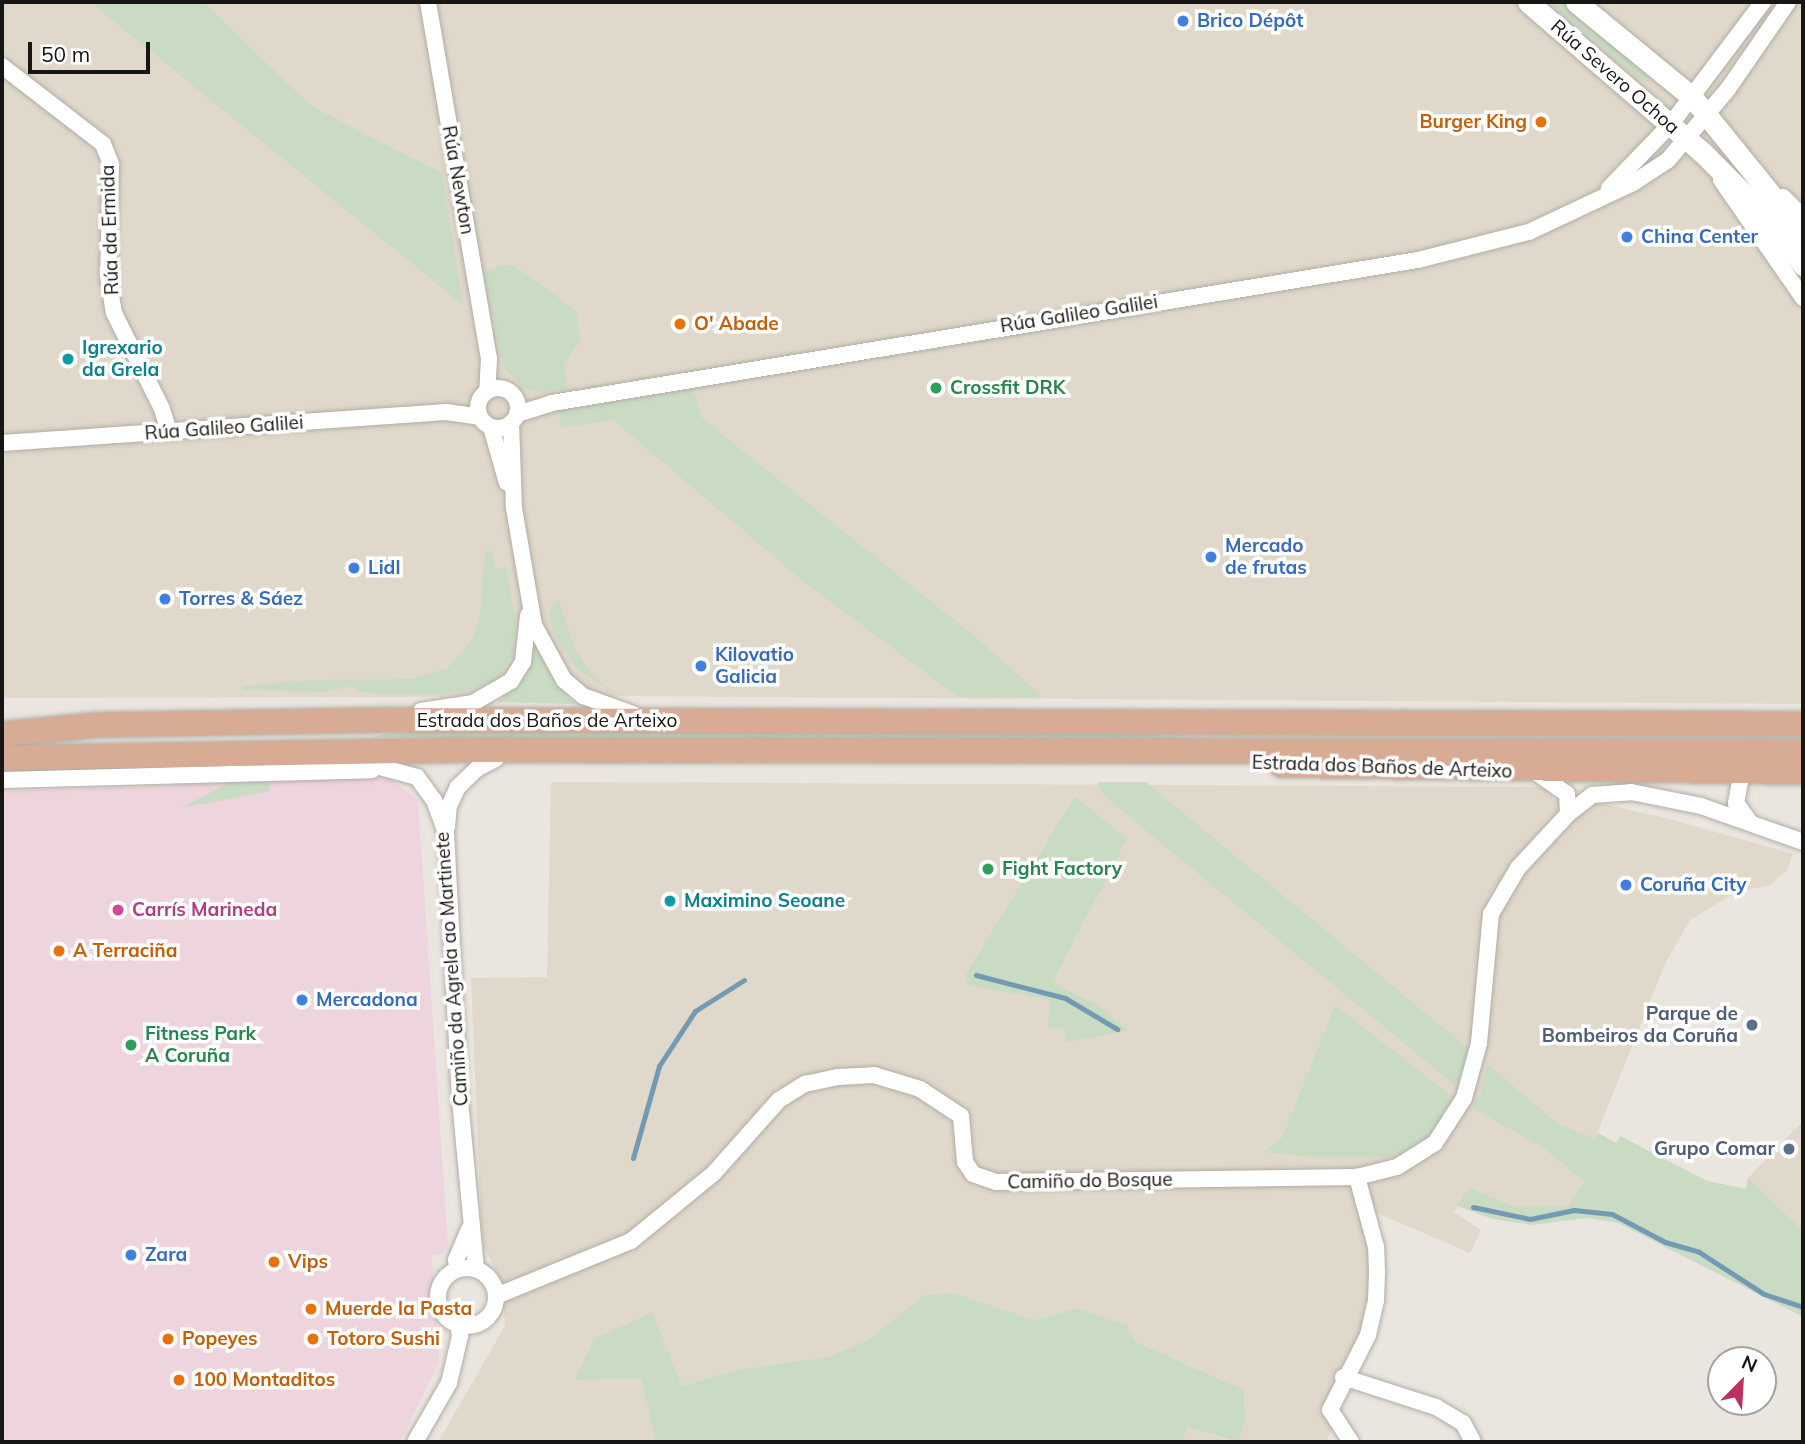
<!DOCTYPE html>
<meta charset="utf-8">
<style>
body{margin:0}
#map{position:relative;width:1805px;height:1444px;overflow:hidden;background:#eae5de;font-family:Mulish,sans-serif}
div>[style]{position:absolute}
[style*='--x']{left:calc(var(--x)*1px);top:calc(var(--y)*1px);width:calc(var(--w)*1px);rotate:calc(var(--a)*1deg)}
.commercial>*{inset:0;background:#eed4dc}
.built>*{inset:0;background:#e0d8ca}
.green>*{inset:0;background:#c9dcc3}
.stream>*{height:5px;margin:-2.5px;padding:0 2.5px;transform-origin:2.5px;border-radius:2.5px;background:#739ab3}
.roads{filter:drop-shadow(0 0 2px #b1ada6) drop-shadow(0 0 2px #b1ada6)}
.minor>*{height:16px;margin:-8px;padding:0 8px;transform-origin:8px;border-radius:8px;background:#fff}
.minor>.ring{margin:-8px;padding:0;box-sizing:content-box;background:none;border:16px solid #fff;border-radius:50%}
.secondary>*{height:21px;margin:-10.5px;padding:0 10.5px;transform-origin:10.5px;border-radius:10.5px;background:#fff}
.primary>*{height:24px;margin:-12px;padding:0 12px;transform-origin:12px;border-radius:12px;background:#d8ab94}
.dots>*{width:19px;height:19px;translate:-50% -50%;box-sizing:border-box;border:4px solid #fff;border-radius:50%}
span{translate:-50% -50%;white-space:nowrap;text-align:center;line-height:1.15;-webkit-text-stroke:7px #fff;paint-order:stroke}
.shop-label{font-size:19px;color:#366cbe;font-weight:700}
.left{translate:0 -50%;text-align:left}
.street-label{font-size:19px;color:#181614}
.food-label{font-size:19px;color:#c56008;font-weight:700}
.right{translate:-100% -50%;text-align:right}
.culture-label{font-size:19px;color:#0d838f;font-weight:700}
.leisure-label{font-size:19px;color:#27864d;font-weight:700}
.hotel-label{font-size:19px;color:#b23c85;font-weight:700}
.service-label{font-size:19px;color:#4e5e75;font-weight:700}
.frame{position:absolute;inset:0;border:4px solid #181614;pointer-events:none}
.north{position:absolute;left:1707px;top:1346px;width:70px;height:70px;box-sizing:border-box;background:#fff;border:2px solid #a3a2a1;border-radius:50%;rotate:24deg;font-size:19px;font-weight:700;line-height:28px;text-align:center;color:#181614}
.north::after{content:'';display:block;margin:auto;width:24px;height:32px;background:#bd3061;clip-path:polygon(50% 0,100% 100%,50% 72%,0 100%)}
.scale{position:absolute;left:28px;top:42px;width:122px;height:32px;box-sizing:border-box;border:4px solid #181614;border-top:0;padding-left:9px;font-size:21px;line-height:24px;white-space:nowrap;color:#181614;-webkit-text-stroke:5px #fff;paint-order:stroke}
</style>
<div id="map">
<div class="commercial">
<div style="clip-path:polygon(178px 778px,389px 778px,418px 800px,448px 1246px,443px 1254px,432px 1256px,439px 1362px,400px 1442px,2px 1442px,2px 791px,171px 786px)"></div>
</div>
<div class="built">
<div style="clip-path:polygon(2px 2px,1803px 2px,1803px 704px,632px 696px,2px 698px)"></div>
<div style="clip-path:polygon(551px 782px,1550px 787px,1553px 800px,1595px 802px,1673px 820px,1793px 854px,1787px 870px,1770px 885px,1736px 892px,1690px 920px,1666px 962px,1595px 1138px,1707px 1181px,1746px 1189px,1748px 1178px,1803px 1121px,1803px 1298px,1584px 1181px,1570px 1206px,1513px 1206px,1469px 1187px,1454px 1212px,1481px 1230px,1470px 1253px,1374px 1212px,1365px 1356px,1326px 1442px,1238px 1442px,1245px 1422px,1244px 1390px,1134px 1341px,1077px 1308px,1035px 1320px,958px 1300px,829px 1358px,735px 1370px,681px 1386px,652px 1313px,576px 1380px,641px 1379px,656px 1441px,661px 1442px,438px 1442px,505px 1326px,501px 1282px,482px 1242px,471px 978px,547px 977px)"></div>
<div style="clip-path:polygon(1187px 1427px,1235px 1442px,1183px 1442px)"></div>
</div>
<div class="green">
<div style="clip-path:polygon(90px 2px,203px 2px,311px 106px,442px 173px,463px 305px)"></div>
<div style="clip-path:polygon(1548px 2px,1563px 2px,1649px 75px,1643px 82px)"></div>
<div style="clip-path:polygon(500px 265px,512px 265px,530px 276px,577px 312px,580px 340px,564px 365px,567px 389px,538px 392px,523px 387px,504px 368px,484px 273px)"></div>
<div style="clip-path:polygon(693px 389px,702px 418px,971px 633px,1043px 697px,958px 697px,804px 582px,613px 420px,561px 428px,559px 411px)"></div>
<div style="clip-path:polygon(485px 551px,492px 551px,495px 570px,506px 567px,516px 621px,513px 654px,496px 680px,461px 692px,441px 694px,381px 694px,357px 691px,355px 686px,323px 692px,244px 690px,242px 686px,309px 680px,412px 679px,448px 668px,473px 637px,480px 614px)"></div>
<div style="clip-path:polygon(558px 599px,575px 649px,589px 671px,610px 690px,579px 671px,553px 633px,549px 612px)"></div>
<div style="clip-path:polygon(535px 645px,565px 695px,576px 704px,497px 702px,518px 687px,529px 671px)"></div>
<div style="clip-path:polygon(421px 728px,1133px 733px,1210px 740px,371px 737px)"></div>
<div style="clip-path:polygon(238px 778px,259px 778px,269px 783px,270px 791px,181px 808px)"></div>
<div style="clip-path:polygon(1098px 782px,1146px 782px,1470px 1050px,1456px 1086px,1138px 824px,1101px 792px)"></div>
<div style="clip-path:polygon(1075px 796px,1127px 839px,1052px 983px,1100px 1006px,1128px 1031px,1067px 1042px,1065px 1029px,1048px 1027px,1050px 1000px,967px 985px,966px 974px)"></div>
<div style="clip-path:polygon(1335px 1005px,1449px 1094px,1452px 1102px,1433px 1136px,1406px 1157px,1311px 1157px,1264px 1152px,1282px 1138px)"></div>
<div style="clip-path:polygon(1487px 1064px,1557px 1123px,1594px 1139px,1598px 1133px,1616px 1143px,1620px 1136px,1707px 1181px,1746px 1189px,1748px 1178px,1803px 1231px,1803px 1317px,1618px 1223px,1587px 1218px,1532px 1225px,1493px 1219px,1457px 1206px,1469px 1187px,1513px 1206px,1569px 1206px,1584px 1181px,1542px 1147px,1472px 1108px,1481px 1093px)"></div>
<div style="clip-path:polygon(953px 1293px,1035px 1320px,1077px 1308px,1127px 1325px,1134px 1341px,1244px 1390px,1245px 1422px,1238px 1442px,1187px 1427px,1183px 1442px,656px 1442px,641px 1379px,575px 1380px,593px 1340px,652px 1312px,682px 1386px,735px 1370px,829px 1357px,870px 1339px,925px 1295px)"></div>
</div>
<div class="stream">
<div style="--x:976;--y:975;--w:92;--a:14.5"></div>
<div style="--x:1065;--y:998;--w:61;--a:30.8"></div>
<div style="--x:633;--y:1158;--w:96;--a:-74.2"></div>
<div style="--x:659;--y:1066;--w:66;--a:-56.8"></div>
<div style="--x:695;--y:1011;--w:58;--a:-32.3"></div>
<div style="--x:1473;--y:1207;--w:58;--a:11.9"></div>
<div style="--x:1530;--y:1219;--w:45;--a:-11.6"></div>
<div style="--x:1574;--y:1210;--w:38;--a:6"></div>
<div style="--x:1612;--y:1214;--w:60;--a:27.8"></div>
<div style="--x:1665;--y:1242;--w:35;--a:16"></div>
<div style="--x:1699;--y:1252;--w:77;--a:32.9"></div>
<div style="--x:1764;--y:1294;--w:41;--a:18.4"></div>
</div>
<div class="roads">
<div class="minor">
<div style="--x:428;--y:2;--w:361;--a:80.3"></div>
<div style="--x:489;--y:358;--w:33;--a:93"></div>
<div style="--x:2;--y:66;--w:128;--a:37.7"></div>
<div style="--x:103;--y:144;--w:22;--a:68"></div>
<div style="--x:111;--y:164;--w:112;--a:91.5"></div>
<div style="--x:108;--y:276;--w:37;--a:81"></div>
<div style="--x:114;--y:313;--w:107;--a:63.4"></div>
<div style="--x:162;--y:409;--w:24;--a:73"></div>
<div style="--x:1721;--y:180;--w:144;--a:55.2"></div>
<div style="--x:1609;--y:188;--w:89;--a:-45.9"></div>
<div style="--x:1671;--y:124;--w:153;--a:-53"></div>
<div style="--x:1783;--y:197;--w:28;--a:45"></div>
<div class="ring" style="left:478px;top:388px;width:24px;height:24px"></div>
<div style="--x:517;--y:414;--w:37;--a:-17"></div>
<div style="--x:552;--y:403;--w:878;--a:-9.38"></div>
<div style="--x:1418;--y:260;--w:114;--a:-14.2"></div>
<div style="--x:1529;--y:232;--w:115;--a:-25.2"></div>
<div style="--x:1633;--y:183;--w:42;--a:-33.3"></div>
<div style="--x:1668;--y:160;--w:93;--a:-49.8"></div>
<div style="--x:1728;--y:89;--w:106;--a:-55.4"></div>
<div style="--x:511;--y:423;--w:85;--a:88"></div>
<div style="--x:514;--y:508;--w:119;--a:80.3"></div>
<div style="--x:534;--y:625;--w:63;--a:61.4"></div>
<div style="--x:564;--y:680;--w:25;--a:40"></div>
<div style="--x:583;--y:696;--w:53;--a:19.8"></div>
<div style="--x:491;--y:427;--w:58;--a:74.1"></div>
<div style="--x:2;--y:443;--w:445;--a:-4"></div>
<div style="--x:446;--y:412;--w:34;--a:8"></div>
<div style="--x:421;--y:711;--w:53;--a:-8.7"></div>
<div style="--x:473;--y:703;--w:44;--a:-30.1"></div>
<div style="--x:511;--y:681;--w:22;--a:-58"></div>
<div style="--x:523;--y:662;--w:47;--a:-83.9"></div>
<div style="--x:358;--y:761;--w:61;--a:15.2"></div>
<div style="--x:417;--y:777;--w:29;--a:54"></div>
<div style="--x:434;--y:800;--w:35;--a:70"></div>
<div style="--x:446;--y:833;--w:267;--a:87"></div>
<div style="--x:460;--y:1100;--w:170;--a:84.6"></div>
<div style="--x:1534;--y:771;--w:40;--a:34.9"></div>
<div style="--x:1567;--y:794;--w:20;--a:87"></div>
<div style="--x:1742;--y:772;--w:32;--a:101"></div>
<div style="--x:1736;--y:803;--w:22;--a:54"></div>
<div style="--x:2;--y:780;--w:370;--a:-1.5"></div>
<div style="--x:447;--y:827;--w:21;--a:-85"></div>
<div style="--x:449;--y:806;--w:21;--a:-65"></div>
<div style="--x:458;--y:787;--w:28;--a:-44"></div>
<div style="--x:478;--y:768;--w:20;--a:-27"></div>
<div class="ring" style="left:438px;top:1268px;width:42px;height:42px"></div>
<div style="--x:458;--y:1269;--w:9;--a:-103"></div>
<div style="--x:456;--y:1260;--w:34;--a:-67"></div>
<div style="--x:496;--y:1296;--w:146;--a:-22.2"></div>
<div style="--x:631;--y:1241;--w:106;--a:-39.3"></div>
<div style="--x:713;--y:1174;--w:99;--a:-48.3"></div>
<div style="--x:779;--y:1100;--w:31;--a:-32"></div>
<div style="--x:805;--y:1084;--w:34;--a:-12"></div>
<div style="--x:838;--y:1077;--w:36;--a:-3"></div>
<div style="--x:874;--y:1075;--w:48;--a:16.9"></div>
<div style="--x:920;--y:1089;--w:49;--a:33.4"></div>
<div style="--x:961;--y:1116;--w:46;--a:85"></div>
<div style="--x:965;--y:1162;--w:14;--a:56"></div>
<div style="--x:973;--y:1174;--w:24;--a:19"></div>
<div style="--x:996;--y:1182;--w:361;--a:-0.8"></div>
<div style="--x:1357;--y:1177;--w:41;--a:-14"></div>
<div style="--x:1397;--y:1167;--w:45;--a:-32.3"></div>
<div style="--x:1435;--y:1143;--w:54;--a:-57.2"></div>
<div style="--x:1464;--y:1098;--w:57;--a:-74.7"></div>
<div style="--x:1479;--y:1043;--w:130;--a:-84.7"></div>
<div style="--x:1491;--y:914;--w:53;--a:-59.6"></div>
<div style="--x:1518;--y:868;--w:74;--a:-47.2"></div>
<div style="--x:1568;--y:814;--w:31;--a:-38"></div>
<div style="--x:1592;--y:795;--w:39;--a:-4"></div>
<div style="--x:1631;--y:792;--w:71;--a:11.3"></div>
<div style="--x:1701;--y:806;--w:108;--a:19.4"></div>
<div style="--x:1343;--y:1377;--w:98;--a:17.9"></div>
<div style="--x:1436;--y:1407;--w:31;--a:31"></div>
<div style="--x:1463;--y:1423;--w:21;--a:62"></div>
<div style="--x:415;--y:1442;--w:68;--a:-60"></div>
<div style="--x:449;--y:1383;--w:48;--a:-76.8"></div>
<div style="--x:460;--y:1336;--w:12;--a:-99"></div>
<div style="--x:1351;--y:1442;--w:38;--a:-123"></div>
<div style="--x:1330;--y:1410;--w:84;--a:-63.1"></div>
<div style="--x:1368;--y:1335;--w:35;--a:-77"></div>
<div style="--x:1376;--y:1301;--w:29;--a:-88"></div>
<div style="--x:1377;--y:1272;--w:25;--a:-92"></div>
<div style="--x:1376;--y:1247;--w:73;--a:-105.2"></div>
</div>
<div class="secondary">
<div style="--x:1528;--y:2;--w:230;--a:40.8"></div>
<div style="--x:1702;--y:152;--w:86;--a:45"></div>
<div style="--x:1763;--y:213;--w:66;--a:52.4"></div>
<div style="--x:1576;--y:2;--w:150;--a:39.3"></div>
<div style="--x:1692;--y:97;--w:176;--a:51"></div>
</div>
<div class="primary">
<div style="--x:2;--y:734;--w:96;--a:-5.4"></div>
<div style="--x:98;--y:725;--w:283;--a:-1"></div>
<div style="--x:381;--y:720;--w:1422;--a:0.16"></div>
<div style="--x:2;--y:758;--w:444;--a:-1"></div>
<div style="--x:446;--y:750;--w:1357;--a:0.08"></div>
<div style="--x:1282;--y:765;--w:521;--a:0.77"></div>
</div>
</div>
<div class="dots">
<div style="left:1183px;top:21px;background:#3f7fe0"></div>
<div style="left:1541px;top:122px;background:#e8710a"></div>
<div style="left:1627px;top:237px;background:#3f7fe0"></div>
<div style="left:680px;top:324px;background:#e8710a"></div>
<div style="left:68px;top:359px;background:#0f9aa8"></div>
<div style="left:936px;top:388px;background:#2e9e5b"></div>
<div style="left:1211px;top:557px;background:#3f7fe0"></div>
<div style="left:354px;top:568px;background:#3f7fe0"></div>
<div style="left:165px;top:599px;background:#3f7fe0"></div>
<div style="left:701px;top:666px;background:#3f7fe0"></div>
<div style="left:988px;top:869px;background:#2e9e5b"></div>
<div style="left:1626px;top:885px;background:#3f7fe0"></div>
<div style="left:670px;top:901px;background:#0f9aa8"></div>
<div style="left:118px;top:910px;background:#d1479c"></div>
<div style="left:59px;top:951px;background:#e8710a"></div>
<div style="left:302px;top:1000px;background:#3f7fe0"></div>
<div style="left:1752px;top:1025px;background:#5c6f8a"></div>
<div style="left:131px;top:1045px;background:#2e9e5b"></div>
<div style="left:1789px;top:1149px;background:#5c6f8a"></div>
<div style="left:131px;top:1255px;background:#3f7fe0"></div>
<div style="left:274px;top:1262px;background:#e8710a"></div>
<div style="left:311px;top:1309px;background:#e8710a"></div>
<div style="left:168px;top:1339px;background:#e8710a"></div>
<div style="left:313px;top:1339px;background:#e8710a"></div>
<div style="left:179px;top:1380px;background:#e8710a"></div>
</div>
<div class="shop-label">
<span class="left" style="left:1197px;top:21px">Brico Dépôt</span>
<span class="left" style="left:1641px;top:237px">China Center</span>
<span class="left" style="left:1225px;top:557px">Mercado<br>de frutas</span>
<span class="left" style="left:368px;top:568px">Lidl</span>
<span class="left" style="left:179px;top:599px">Torres &amp; Sáez</span>
<span class="left" style="left:715px;top:666px">Kilovatio<br>Galicia</span>
<span class="left" style="left:1640px;top:885px">Coruña City</span>
<span class="left" style="left:316px;top:1000px">Mercadona</span>
<span class="left" style="left:145px;top:1255px">Zara</span>
</div>
<div class="street-label">
<span style="left:1615px;top:77px;rotate:41deg">Rúa Severo Ochoa</span>
<span style="left:458px;top:180px;rotate:80deg">Rúa Newton</span>
<span style="left:110px;top:230px;rotate:-92deg">Rúa da Ermida</span>
<span style="left:1079px;top:314px;rotate:-9deg">Rúa Galileo Galilei</span>
<span style="left:224px;top:428px;rotate:-4deg">Rúa Galileo Galilei</span>
<span style="left:547px;top:721px">Estrada dos Baños de Arteixo</span>
<span style="left:1382px;top:767px;rotate:2deg">Estrada dos Baños de Arteixo</span>
<span style="left:452px;top:969px;rotate:-94deg">Camiño da Agrela ao Martinete</span>
<span style="left:1090px;top:1181px;rotate:-1deg">Camiño do Bosque</span>
</div>
<div class="food-label">
<span class="right" style="left:1527px;top:122px">Burger King</span>
<span class="left" style="left:694px;top:324px">O' Abade</span>
<span class="left" style="left:73px;top:951px">A Terraciña</span>
<span class="left" style="left:288px;top:1262px">Vips</span>
<span class="left" style="left:325px;top:1309px">Muerde la Pasta</span>
<span class="left" style="left:182px;top:1339px">Popeyes</span>
<span class="left" style="left:327px;top:1339px">Totoro Sushi</span>
<span class="left" style="left:193px;top:1380px">100 Montaditos</span>
</div>
<div class="culture-label">
<span class="left" style="left:82px;top:359px">Igrexario<br>da Grela</span>
<span class="left" style="left:684px;top:901px">Maximino Seoane</span>
</div>
<div class="leisure-label">
<span class="left" style="left:950px;top:388px">Crossfit DRK</span>
<span class="left" style="left:1002px;top:869px">Fight Factory</span>
<span class="left" style="left:145px;top:1045px">Fitness Park<br>A Coruña</span>
</div>
<div class="hotel-label">
<span class="left" style="left:132px;top:910px">Carrís Marineda</span>
</div>
<div class="service-label">
<span class="right" style="left:1738px;top:1025px">Parque de<br>Bombeiros da Coruña</span>
<span class="right" style="left:1775px;top:1149px">Grupo Comar</span>
</div>
<div class="frame"></div>
<div class="north">N</div>
<div class="scale">50 m</div>
</div>
